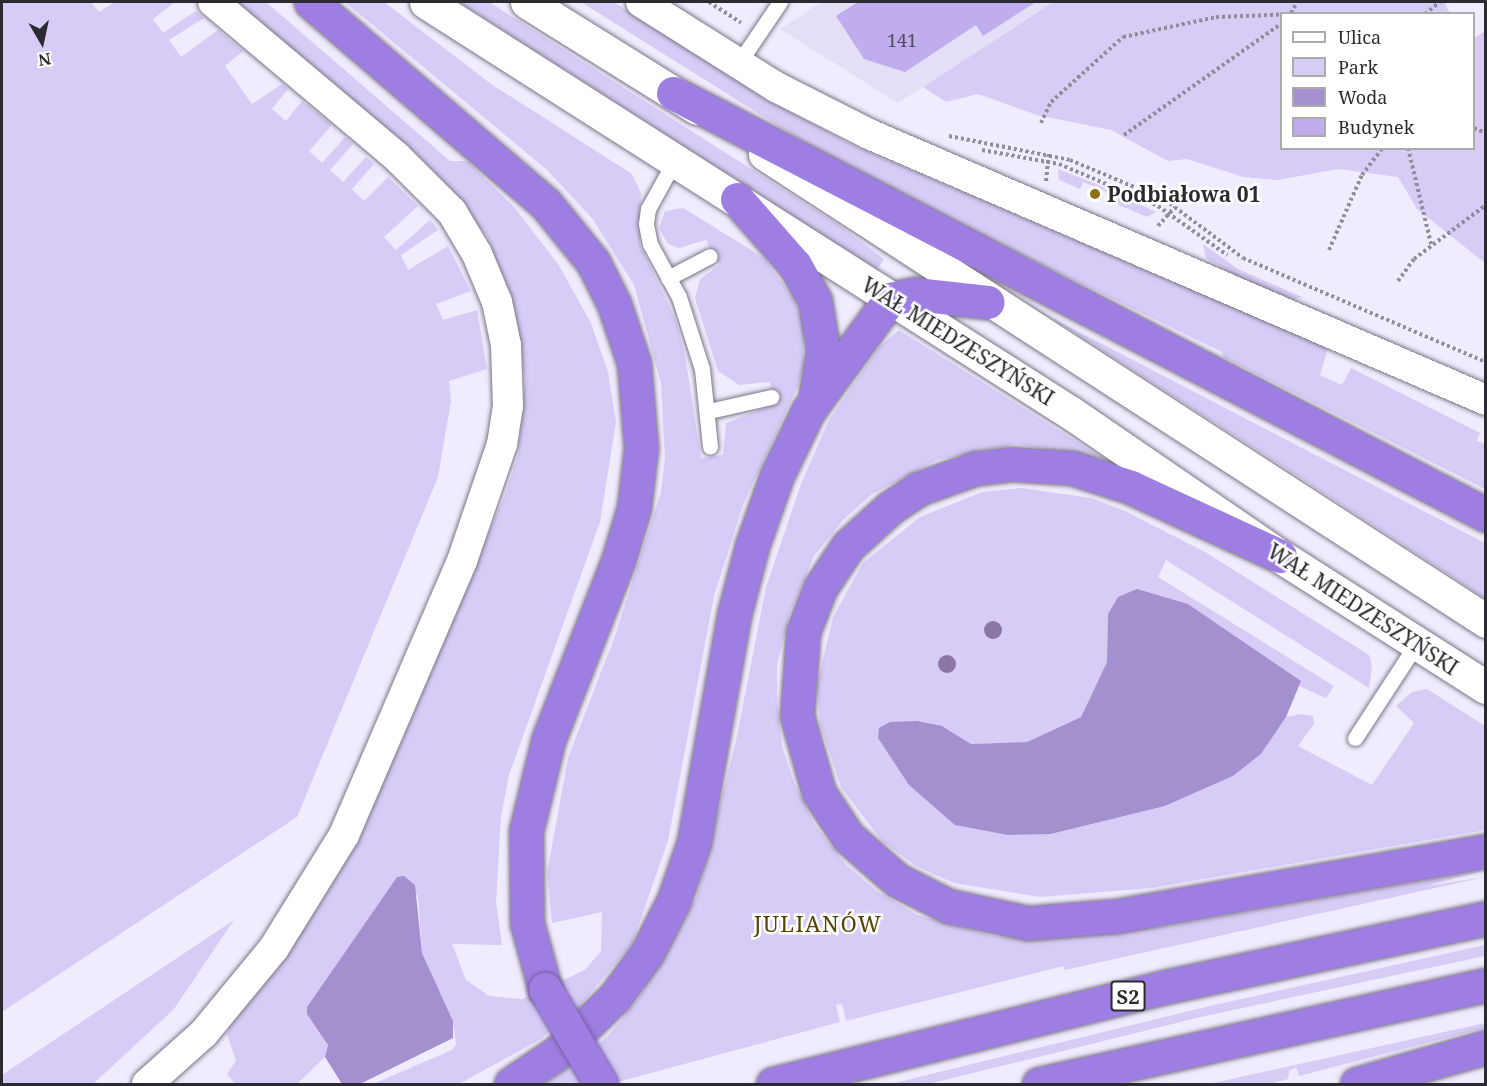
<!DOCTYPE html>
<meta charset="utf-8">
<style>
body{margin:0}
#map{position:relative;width:1487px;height:1086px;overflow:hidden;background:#f0ebfd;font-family:"Noto Serif",serif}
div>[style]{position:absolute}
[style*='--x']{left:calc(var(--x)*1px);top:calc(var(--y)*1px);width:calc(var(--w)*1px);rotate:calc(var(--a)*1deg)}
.built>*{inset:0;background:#e4def7}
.green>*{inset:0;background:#d7ccf6}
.water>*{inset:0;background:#a290cf}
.building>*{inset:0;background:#bfadee}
.path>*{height:4px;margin-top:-2px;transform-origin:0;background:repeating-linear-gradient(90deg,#918d9a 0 3px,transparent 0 6px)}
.roads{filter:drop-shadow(0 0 2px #7a7686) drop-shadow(0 0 2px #7a7686)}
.lane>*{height:15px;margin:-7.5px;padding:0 7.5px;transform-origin:7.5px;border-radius:7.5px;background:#fff}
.street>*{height:30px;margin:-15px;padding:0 15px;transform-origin:15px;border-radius:15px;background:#fff}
.secondary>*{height:33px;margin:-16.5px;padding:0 16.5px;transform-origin:16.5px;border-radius:16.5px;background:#fff}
.highway>*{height:33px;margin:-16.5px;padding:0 16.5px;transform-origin:16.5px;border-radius:16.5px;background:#9e7ee2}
.bridges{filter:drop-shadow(0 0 2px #7661a4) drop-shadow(0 0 2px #7661a4)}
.highway-bridge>*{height:33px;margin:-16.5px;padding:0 16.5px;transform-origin:16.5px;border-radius:16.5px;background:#9e7ee2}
.trees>*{width:18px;height:18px;margin:-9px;border-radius:50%;background:#8a77a8}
.dots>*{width:16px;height:16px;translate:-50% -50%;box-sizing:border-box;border:3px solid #fff;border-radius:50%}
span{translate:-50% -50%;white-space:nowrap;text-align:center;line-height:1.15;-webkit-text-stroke:5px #fff;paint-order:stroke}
.number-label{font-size:18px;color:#514b60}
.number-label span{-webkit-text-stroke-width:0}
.shield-label span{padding:2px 4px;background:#fff;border:2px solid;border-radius:4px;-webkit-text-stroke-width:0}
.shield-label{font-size:20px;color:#2c2a31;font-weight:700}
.poi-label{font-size:21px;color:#2c2a31;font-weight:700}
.left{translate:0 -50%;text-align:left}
.street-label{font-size:21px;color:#2c2a31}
.neighbourhood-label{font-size:22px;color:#584200;letter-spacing:1.5px}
.frame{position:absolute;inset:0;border:3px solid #2c2a31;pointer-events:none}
.legend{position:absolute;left:1280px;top:12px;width:195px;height:138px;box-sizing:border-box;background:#fff;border:2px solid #abaaad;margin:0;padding:8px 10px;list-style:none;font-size:18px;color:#2c2a31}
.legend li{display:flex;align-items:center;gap:12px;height:30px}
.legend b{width:30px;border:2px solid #abaaad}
.north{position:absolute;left:12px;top:12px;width:60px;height:60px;-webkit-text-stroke:4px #fff;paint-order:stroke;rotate:171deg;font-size:16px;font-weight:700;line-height:24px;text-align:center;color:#2c2a31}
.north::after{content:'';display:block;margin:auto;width:21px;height:27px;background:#2c2a31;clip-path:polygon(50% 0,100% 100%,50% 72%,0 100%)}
</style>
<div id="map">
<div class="built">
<div style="clip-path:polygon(822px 2px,1053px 2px,898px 103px,780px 29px)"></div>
</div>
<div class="green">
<div style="clip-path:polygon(2px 2px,91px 2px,99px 12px,115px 2px,175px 2px,153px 19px,163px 33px,196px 11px,204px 18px,169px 40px,181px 57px,218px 30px,243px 51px,225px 66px,252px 104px,282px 84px,288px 89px,272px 109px,286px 121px,302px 101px,332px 125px,309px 151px,322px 163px,345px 137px,353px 144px,330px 170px,343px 182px,366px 157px,374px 164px,352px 189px,364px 201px,388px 177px,418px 206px,384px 237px,396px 250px,430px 220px,438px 230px,401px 255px,408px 270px,448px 246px,471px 291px,436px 304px,443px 320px,477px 310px,487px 369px,449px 381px,451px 401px,438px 477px,297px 817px,2px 1012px)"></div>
<div style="clip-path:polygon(233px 2px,266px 2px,450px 161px,467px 161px,514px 207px,558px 264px,591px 323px,608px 372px,616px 422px,600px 522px,509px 775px,501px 816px,496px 902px,502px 945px,452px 944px,466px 980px,489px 996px,522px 999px,585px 970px,601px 951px,602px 912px,552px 923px,547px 873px,568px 758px,616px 633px,661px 492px,665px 458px,661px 383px,634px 285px,592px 218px,546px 169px,345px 2px,384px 2px,491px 84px,632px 174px,641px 193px,640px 245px,675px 318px,685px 355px,701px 458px,723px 455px,726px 423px,774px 404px,770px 382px,739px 385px,718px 371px,695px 298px,700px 279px,719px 265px,706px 240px,679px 248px,668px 244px,659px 228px,665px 211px,683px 208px,764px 258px,794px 299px,804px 326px,803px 368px,797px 388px,743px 505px,714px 596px,668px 841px,632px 944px,577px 1009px,541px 1039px,459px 1084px,373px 1084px,452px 1050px,456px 1044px,453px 1021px,422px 953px,418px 896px,397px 877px,307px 1007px,328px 1045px,325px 1057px,297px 1084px,235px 1084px,227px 1074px,236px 1061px,227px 1034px,232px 1020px,349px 855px,395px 757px,506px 492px,518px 455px,525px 379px,515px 310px,487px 236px,433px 170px)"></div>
<div style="clip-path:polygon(459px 2px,489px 2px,839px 225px,884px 259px,877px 270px)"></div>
<div style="clip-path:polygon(581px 2px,614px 2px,768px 100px,852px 145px,1328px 348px,1320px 375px,1342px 385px,1351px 368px,1480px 433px,1477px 441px,1485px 444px,1485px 489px,1223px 357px,1222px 352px,913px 202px,807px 144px)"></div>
<div style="clip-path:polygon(1053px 2px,1449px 2px,1445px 4px,1450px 13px,1282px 14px,1282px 148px,1474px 148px,1474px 38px,1485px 31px,1485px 263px,1417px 209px,1398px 177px,1338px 169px,1278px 180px,1243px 177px,1187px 159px,1168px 161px,1111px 130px,1037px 115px,978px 94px,946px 102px,923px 87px)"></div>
<div style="clip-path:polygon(1058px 169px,1094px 183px,1156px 212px,1147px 217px,1107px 200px,1110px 193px,1083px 182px,1080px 189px,1059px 180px)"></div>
<div style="clip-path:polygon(1203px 244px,1238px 269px,1302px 297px,1293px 300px,1236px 276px,1206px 258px)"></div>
<div style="clip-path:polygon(1052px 318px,1485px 543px,1485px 598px,1324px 493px)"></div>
<div style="clip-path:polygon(899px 330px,1106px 460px,1016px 444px,937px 460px,872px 494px,843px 520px,814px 556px,789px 615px,777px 665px,777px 700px,782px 746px,794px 782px,814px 824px,846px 865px,877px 891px,917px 915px,993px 936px,1039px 940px,1169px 926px,1485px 870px,1427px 886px,1485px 877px,1065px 970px,1063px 966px,846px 1021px,842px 1004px,836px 1005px,840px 1022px,610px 1084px,545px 1084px,608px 1036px,638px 999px,697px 896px,736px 741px,766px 587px,801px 484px,829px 420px,880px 346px)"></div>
<div style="clip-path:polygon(1022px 488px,1091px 498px,1125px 511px,1205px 552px,1369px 655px,1372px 666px,1369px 688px,1166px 560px,1158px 577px,1334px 686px,1326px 698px,1299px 686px,1300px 681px,1188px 604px,1108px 614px,1107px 662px,1081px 717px,1027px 742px,971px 744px,942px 726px,1051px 834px,1165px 806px,1233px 776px,1261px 754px,1286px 717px,1301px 714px,1313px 716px,1314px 724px,1298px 746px,1372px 785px,1414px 723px,1396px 706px,1412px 692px,1427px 689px,1485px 726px,1485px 830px,1152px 888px,1040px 897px,954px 883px,916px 866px,882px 841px,841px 787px,820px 724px,817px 685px,833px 617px,863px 563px,920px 517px,982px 492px)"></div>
<div style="clip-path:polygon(234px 920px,174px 1009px,93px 1084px,2px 1084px,2px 1075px)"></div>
<div style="clip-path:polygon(1485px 945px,1485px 956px,1205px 1016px,928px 1084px,890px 1084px,1214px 1005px)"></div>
<div style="clip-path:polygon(1485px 1023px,1484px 1028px,1299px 1076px,1296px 1067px,1289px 1071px,1288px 1079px,1268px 1084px,1209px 1084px)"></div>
</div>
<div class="water">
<div style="clip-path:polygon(1137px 589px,1188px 604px,1301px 681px,1286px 717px,1261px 754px,1233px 776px,1165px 806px,1051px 834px,1008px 835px,955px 825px,909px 785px,878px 738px,879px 728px,890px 722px,917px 721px,942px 726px,971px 744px,1027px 742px,1081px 717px,1107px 662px,1108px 614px,1118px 597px)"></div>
<div style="clip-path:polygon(404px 876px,415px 885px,422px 953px,453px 1021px,453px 1038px,360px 1084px,342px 1084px,325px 1057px,328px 1045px,307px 1014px,307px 1007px,397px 877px)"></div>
</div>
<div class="building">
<div style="clip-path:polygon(858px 2px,1036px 2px,983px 36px,976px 25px,905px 72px,864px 59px,836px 16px)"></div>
</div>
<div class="path">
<div style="--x:709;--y:2;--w:38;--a:33"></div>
<div style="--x:1291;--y:13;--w:13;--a:-61"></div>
<div style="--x:1425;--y:14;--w:19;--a:-39"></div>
<div style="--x:1041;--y:123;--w:23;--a:-65"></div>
<div style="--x:1051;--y:102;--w:97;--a:-42.1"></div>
<div style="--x:1123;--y:37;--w:95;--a:-12.1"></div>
<div style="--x:1216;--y:17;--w:83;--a:-2.1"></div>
<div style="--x:1474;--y:128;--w:13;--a:23"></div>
<div style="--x:1124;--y:135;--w:194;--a:-35.3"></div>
<div style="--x:949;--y:136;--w:123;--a:11.2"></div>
<div style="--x:1070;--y:160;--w:103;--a:22.8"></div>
<div style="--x:1165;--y:200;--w:97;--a:36.6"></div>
<div style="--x:1243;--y:258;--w:264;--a:23.2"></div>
<div style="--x:1408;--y:148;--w:99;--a:76.5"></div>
<div style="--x:982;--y:150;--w:78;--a:10.3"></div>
<div style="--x:1059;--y:164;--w:108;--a:23"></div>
<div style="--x:1158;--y:206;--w:85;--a:35.4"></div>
<div style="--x:1046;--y:181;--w:27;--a:-84"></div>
<div style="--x:1158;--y:226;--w:25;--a:-48"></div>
<div style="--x:1329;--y:250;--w:82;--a:-66.3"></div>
<div style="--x:1362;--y:175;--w:34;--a:-53"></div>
<div style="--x:1398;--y:281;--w:27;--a:-54"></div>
<div style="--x:1414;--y:259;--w:90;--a:-36.9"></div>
</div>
<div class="roads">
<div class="lane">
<div style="--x:738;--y:64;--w:75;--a:-55.9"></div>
<div style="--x:675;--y:160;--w:56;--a:118.9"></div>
<div style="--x:648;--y:209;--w:15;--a:98"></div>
<div style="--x:646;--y:224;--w:20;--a:79"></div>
<div style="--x:650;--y:244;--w:60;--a:61.3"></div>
<div style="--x:679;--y:297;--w:76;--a:72.3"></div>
<div style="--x:702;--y:369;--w:78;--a:84.1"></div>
<div style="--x:668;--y:278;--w:47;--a:-27.6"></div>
<div style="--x:709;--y:411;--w:64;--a:-12.7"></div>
<div style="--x:1355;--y:738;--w:113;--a:-56.9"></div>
</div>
<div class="street">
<div style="--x:641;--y:2;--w:160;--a:32.2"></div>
<div style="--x:776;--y:87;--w:104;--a:26.8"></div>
<div style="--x:869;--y:134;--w:672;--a:23.32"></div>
<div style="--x:147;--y:1084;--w:76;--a:-41.8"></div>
<div style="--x:204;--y:1033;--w:110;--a:-50.5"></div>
<div style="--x:274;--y:948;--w:133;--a:-58.2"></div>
<div style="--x:344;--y:835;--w:298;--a:-66.7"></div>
<div style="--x:462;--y:561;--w:124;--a:-71.1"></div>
<div style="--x:502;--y:444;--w:38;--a:-81"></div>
<div style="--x:508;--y:406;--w:61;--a:-91.9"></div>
<div style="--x:506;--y:345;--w:44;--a:-101.8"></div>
<div style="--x:497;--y:302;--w:52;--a:-112.6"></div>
<div style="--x:477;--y:254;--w:49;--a:-120.8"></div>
<div style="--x:452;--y:212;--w:79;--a:-135"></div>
<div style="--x:396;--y:156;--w:239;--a:-139.9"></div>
</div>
<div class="secondary">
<div style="--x:426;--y:2;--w:765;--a:32.51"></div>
<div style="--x:1071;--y:413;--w:253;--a:34.4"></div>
<div style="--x:1280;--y:556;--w:244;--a:32.5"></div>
<div style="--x:527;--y:2;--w:200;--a:31.9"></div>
<div style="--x:765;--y:154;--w:859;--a:32.93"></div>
</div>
<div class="highway">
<div style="--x:311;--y:2;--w:308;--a:40.7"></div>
<div style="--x:545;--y:203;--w:76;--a:50.9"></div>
<div style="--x:593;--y:262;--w:47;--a:63.4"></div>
<div style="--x:614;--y:304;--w:62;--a:71.3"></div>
<div style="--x:634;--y:363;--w:85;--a:85.3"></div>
<div style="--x:641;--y:448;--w:60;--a:96.7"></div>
<div style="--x:634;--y:508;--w:55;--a:106.8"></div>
<div style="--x:618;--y:561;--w:193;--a:111.3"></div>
<div style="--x:548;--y:741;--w:93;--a:103.7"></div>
<div style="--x:526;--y:831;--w:92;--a:89.4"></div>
<div style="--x:527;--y:923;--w:68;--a:74.7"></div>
<div style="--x:673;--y:93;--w:916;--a:27.43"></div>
<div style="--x:737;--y:199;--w:88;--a:48.7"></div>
<div style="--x:795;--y:265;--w:41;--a:60.9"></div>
<div style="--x:815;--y:301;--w:50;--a:80.7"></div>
<div style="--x:823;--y:350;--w:44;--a:99.2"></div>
<div style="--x:1280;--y:556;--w:164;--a:-155.2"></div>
<div style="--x:1131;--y:487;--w:62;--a:-162.1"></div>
<div style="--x:1072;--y:468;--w:61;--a:-176.2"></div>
<div style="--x:1011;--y:464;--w:35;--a:173"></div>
<div style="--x:976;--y:468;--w:62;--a:160.1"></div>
<div style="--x:918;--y:489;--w:32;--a:146"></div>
<div style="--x:891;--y:507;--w:58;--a:137.8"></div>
<div style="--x:848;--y:546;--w:50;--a:123.7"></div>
<div style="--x:820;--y:588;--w:47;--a:111.1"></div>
<div style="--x:803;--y:632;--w:84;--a:94.1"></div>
<div style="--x:797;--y:716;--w:80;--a:74.1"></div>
<div style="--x:819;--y:793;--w:53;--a:56.6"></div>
<div style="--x:848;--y:837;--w:65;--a:41.3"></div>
<div style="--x:897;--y:880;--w:57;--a:27"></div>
<div style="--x:948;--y:906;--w:82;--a:12"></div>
<div style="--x:1028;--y:923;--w:89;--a:-4.5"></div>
<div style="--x:1117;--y:916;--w:375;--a:-10"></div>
<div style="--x:511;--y:1084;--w:55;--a:-34"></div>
<div style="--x:557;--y:1053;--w:81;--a:-44"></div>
<div style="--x:615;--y:997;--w:54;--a:-54"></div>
<div style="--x:647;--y:953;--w:59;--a:-63"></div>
<div style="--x:674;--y:900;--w:61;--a:-71"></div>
<div style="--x:694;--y:842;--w:230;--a:-80"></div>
<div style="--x:734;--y:615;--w:71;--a:-75.4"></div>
<div style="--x:752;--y:546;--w:75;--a:-70.6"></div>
<div style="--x:777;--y:475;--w:71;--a:-64.2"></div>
<div style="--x:808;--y:411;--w:139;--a:-53.8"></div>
<div style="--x:890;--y:299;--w:25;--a:-11"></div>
<div style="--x:915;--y:294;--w:73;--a:6.3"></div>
<div style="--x:773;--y:1084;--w:404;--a:-13.9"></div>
<div style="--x:1165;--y:987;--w:328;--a:-12.1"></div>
<div style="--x:1039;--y:1084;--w:458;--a:-12.5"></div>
<div style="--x:1357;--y:1084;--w:134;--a:-16"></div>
</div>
</div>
<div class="bridges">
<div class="highway-bridge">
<div style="--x:545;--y:989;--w:110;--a:59.5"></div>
</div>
</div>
<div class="trees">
<div style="left:993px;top:630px"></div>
<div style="left:947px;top:664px"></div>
</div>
<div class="dots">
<div style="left:1095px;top:194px;background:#906f14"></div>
</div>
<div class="number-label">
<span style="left:902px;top:40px">141</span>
</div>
<div class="shield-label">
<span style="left:1128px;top:996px">S2</span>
</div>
<div class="poi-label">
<span class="left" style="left:1107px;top:194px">Podbiałowa 01</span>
</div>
<div class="street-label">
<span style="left:958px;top:341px;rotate:32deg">WAŁ MIEDZESZYŃSKI</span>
<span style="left:1363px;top:609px;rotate:33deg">WAŁ MIEDZESZYŃSKI</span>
</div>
<div class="neighbourhood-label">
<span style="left:818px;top:924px">JULIANÓW</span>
</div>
<div class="frame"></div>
<ul class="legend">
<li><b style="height:8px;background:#fff"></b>Ulica</li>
<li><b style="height:16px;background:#d7ccf6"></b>Park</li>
<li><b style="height:16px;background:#a290cf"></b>Woda</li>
<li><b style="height:16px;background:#bfadee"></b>Budynek</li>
</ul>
<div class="north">N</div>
</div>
